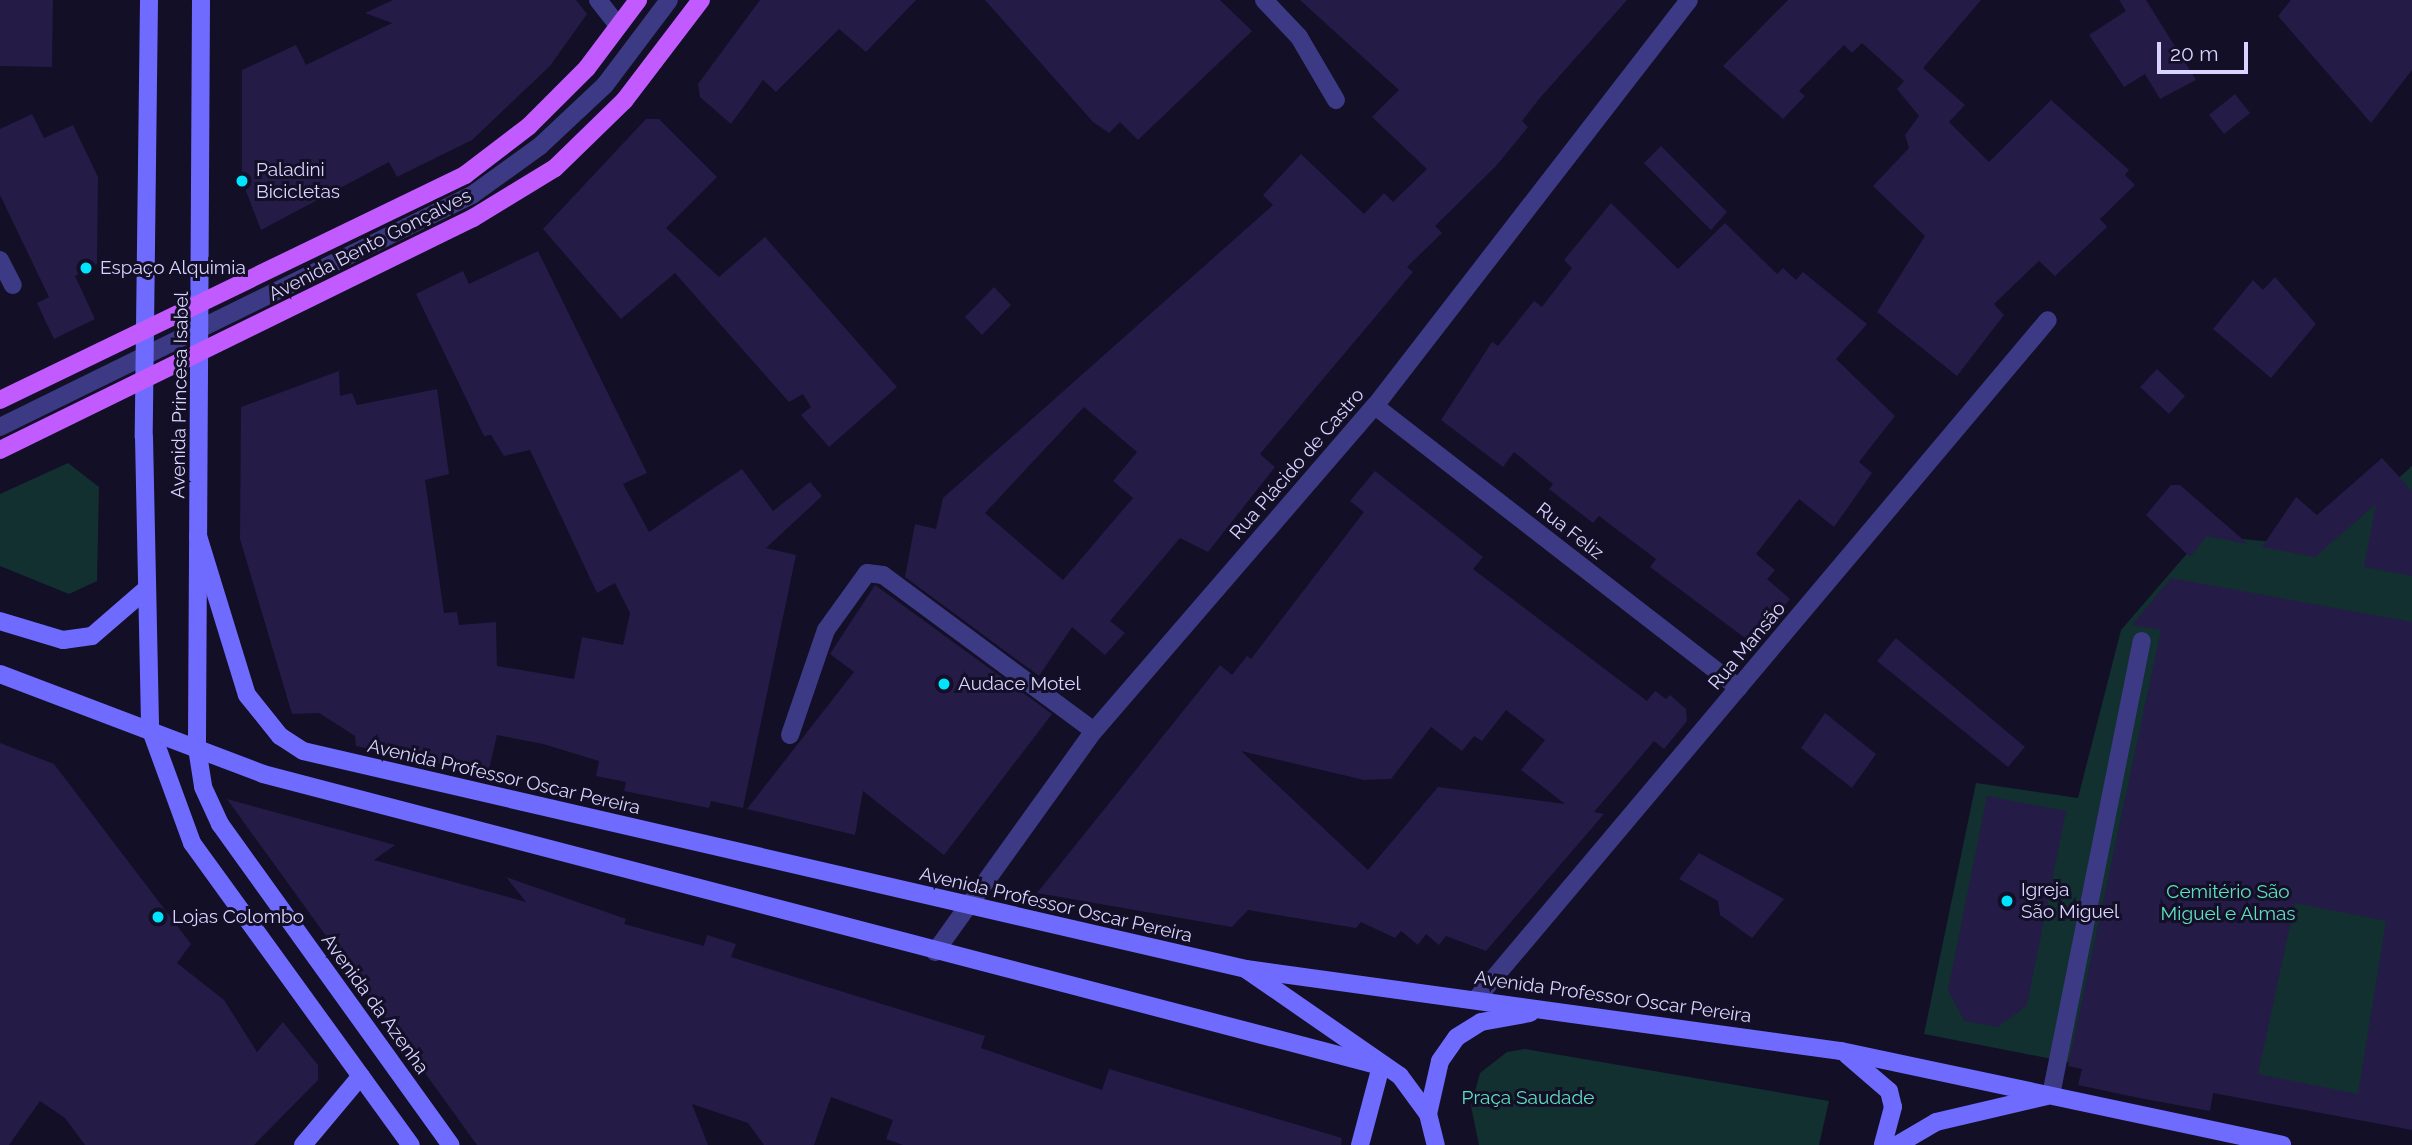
<!DOCTYPE html>
<meta charset="utf-8">
<style>
body{margin:0}
#map{position:relative;width:2412px;height:1145px;overflow:hidden;background:#130f26;font-family:Raleway,sans-serif}
div>[style]{position:absolute}
[style*='--x']{left:calc(var(--x)*1px);top:calc(var(--y)*1px);width:calc(var(--w)*1px);rotate:calc(var(--a)*1deg)}
.green>*{inset:0;background:#12302f}
.building>*{inset:0;background:#241b47}
.lane>*{height:18px;margin:-9px;padding:0 9px;transform-origin:9px;border-radius:9px;background:#3d3a85}
.street>*{height:18px;margin:-9px;padding:0 9px;transform-origin:9px;border-radius:9px;background:#3d3a85}
.secondary>*{height:18px;margin:-9px;padding:0 9px;transform-origin:9px;border-radius:9px;background:#6f6bff}
.primary>*{height:18px;margin:-9px;padding:0 9px;transform-origin:9px;border-radius:9px;background:#c25bff}
.dots>*{width:19px;height:19px;translate:-50% -50%;box-sizing:border-box;border:4px solid #130f26;border-radius:50%}
span{translate:-50% -50%;white-space:nowrap;text-align:center;line-height:1.15;-webkit-text-stroke:6px #130f26;paint-order:stroke}
.poi-label{font-size:19px;color:#d9d4ff}
.left{translate:0 -50%;text-align:left}
.street-label{font-size:19px;color:#d9d4ff}
.park-label{font-size:19px;color:#5fe0c0}
.scale{position:absolute;left:2157px;top:42px;width:91px;height:32px;box-sizing:border-box;border:4px solid #d9d4ff;border-top:0;padding-left:9px;font-size:21px;line-height:24px;white-space:nowrap;color:#d9d4ff;-webkit-text-stroke:5px #130f26;paint-order:stroke}
</style>
<div id="map">
<div class="green">
<div style="clip-path:polygon(68px 463px,99px 487px,97px 581px,69px 594px,0 566px,0 494px)"></div>
<div style="clip-path:polygon(2412px 466px,2412px 1129px,1924px 1034px,1976px 783px,2078px 798px,2121px 630px,2203px 535px,2322px 547px)"></div>
<div style="clip-path:polygon(1525px 1049px,1829px 1101px,1819px 1145px,1479px 1145px,1471px 1106px,1480px 1073px,1507px 1052px)"></div>
</div>
<div class="building">
<div style="clip-path:polygon(0 0,53px 0,52px 67px,0 66px)"></div>
<div style="clip-path:polygon(393px 0,576px 0,587px 14px,550px 66px,472px 140px,397px 177px,389px 162px,261px 230px,242px 181px,242px 70px,296px 45px,306px 65px,392px 23px,365px 13px)"></div>
<div style="clip-path:polygon(760px 0,916px 0,866px 52px,839px 29px,776px 92px,763px 80px,731px 124px,700px 97px,698px 84px)"></div>
<div style="clip-path:polygon(985px 0,1220px 0,1252px 31px,1138px 140px,1120px 122px,1109px 133px,1093px 122px)"></div>
<div style="clip-path:polygon(evenodd,1300px 0,1627px 0,1539px 99px,1522px 121px,1528px 127px,1496px 166px,1435px 226px,1442px 233px,1407px 267px,1413px 272px,1260px 454px,1275px 467px,1208px 552px,1180px 538px,1110px 621px,1125px 633px,1105px 655px,1072px 627px,1039px 676px,905px 577px,915px 524px,936px 529px,943px 498px,1273px 205px,1263px 195px,1301px 154px,1364px 214px,1384px 193px,1393px 202px,1427px 169px,1372px 117px,1399px 90px,1300px 0,1084px 407px,1137px 452px,1113px 481px,1133px 498px,1063px 580px,985px 513px,1084px 407px)"></div>
<div style="clip-path:polygon(1788px 0,1981px 0,1923px 68px,1965px 105px,1949px 122px,1989px 162px,2051px 100px,2129px 170px,2125px 175px,2135px 185px,2100px 219px,2107px 227px,2055px 276px,2039px 261px,1994px 304px,2004px 315px,1957px 376px,1877px 312px,1925px 236px,1873px 186px,1909px 148px,1905px 135px,1919px 116px,1897px 89px,1904px 81px,1862px 43px,1852px 53px,1844px 45px,1799px 91px,1805px 96px,1783px 119px,1723px 66px)"></div>
<div style="clip-path:polygon(2119px 0,2146px 0,2196px 80px,2160px 99px,2145px 74px,2124px 87px,2089px 35px,2126px 11px)"></div>
<div style="clip-path:polygon(2291px 0,2412px 0,2412px 70px,2371px 123px,2278px 16px)"></div>
<div style="clip-path:polygon(2235px 94px,2250px 113px,2224px 134px,2209px 115px)"></div>
<div style="clip-path:polygon(32px 114px,44px 138px,73px 125px,98px 177px,97px 264px,75px 276px,95px 319px,54px 339px,37px 303px,49px 297px,0 195px,0 129px)"></div>
<div style="clip-path:polygon(646px 119px,659px 119px,717px 177px,666px 228px,719px 277px,765px 237px,897px 387px,829px 447px,801px 415px,811px 407px,803px 394px,789px 402px,675px 273px,621px 319px,543px 229px)"></div>
<div style="clip-path:polygon(1661px 146px,1727px 212px,1711px 230px,1644px 163px)"></div>
<div style="clip-path:polygon(1611px 203px,1678px 269px,1725px 223px,1777px 274px,1783px 268px,1796px 280px,1803px 272px,1867px 324px,1836px 359px,1895px 416px,1859px 462px,1872px 473px,1834px 527px,1799px 499px,1756px 554px,1775px 570px,1767px 579px,1790px 599px,1753px 644px,1650px 567px,1656px 559px,1599px 516px,1593px 523px,1549px 489px,1553px 484px,1514px 452px,1503px 467px,1441px 420px,1492px 342px,1498px 346px,1534px 301px,1542px 307px,1572px 268px,1564px 260px)"></div>
<div style="clip-path:polygon(538px 251px,647px 473px,623px 484px,649px 532px,742px 469px,773px 511px,810px 482px,822px 496px,766px 548px,796px 555px,743px 808px,711px 801px,709px 808px,624px 791px,626px 782px,596px 776px,599px 761px,543px 744px,497px 735px,488px 774px,356px 746px,355px 736px,319px 713px,292px 714px,240px 539px,241px 407px,339px 371px,340px 396px,352px 393px,357px 405px,437px 389px,449px 474px,425px 480px,444px 613px,457px 612px,459px 625px,496px 622px,497px 666px,574px 679px,582px 637px,623px 645px,630px 613px,615px 583px,597px 593px,530px 450px,504px 456px,491px 435px,484px 436px,416px 294px,463px 271px,469px 284px)"></div>
<div style="clip-path:polygon(2275px 277px,2316px 324px,2271px 378px,2213px 329px,2253px 280px,2263px 290px)"></div>
<div style="clip-path:polygon(994px 287px,1011px 305px,982px 335px,965px 317px)"></div>
<div style="clip-path:polygon(2157px 369px,2185px 396px,2169px 414px,2140px 387px)"></div>
<div style="clip-path:polygon(2382px 458px,2412px 491px,2412px 576px,2364px 567px,2376px 504px,2315px 557px,2262px 547px,2296px 497px,2317px 515px)"></div>
<div style="clip-path:polygon(evenodd,1375px 471px,1483px 557px,1473px 569px,1647px 701px,1655px 691px,1666px 699px,1670px 695px,1686px 709px,1687px 721px,1664px 749px,1654px 741px,1594px 812px,1604px 814px,1486px 951px,1446px 936px,1439px 945px,1426px 934px,1418px 945px,1401px 931px,1395px 938px,1361px 922px,1356px 928px,1248px 910px,1232px 927px,1037px 893px,1220px 665px,1232px 675px,1247px 656px,1251px 659px,1364px 512px,1350px 501px,1375px 471px,1506px 710px,1545px 740px,1521px 770px,1565px 804px,1438px 787px,1368px 870px,1241px 751px,1364px 780px,1391px 779px,1431px 727px,1462px 751px,1474px 736px,1482px 741px,1506px 710px)"></div>
<div style="clip-path:polygon(2171px 485px,2180px 485px,2248px 544px,2207px 536px,2190px 557px,2146px 515px)"></div>
<div style="clip-path:polygon(evenodd,2171px 578px,2412px 622px,2412px 1130px,2213px 1093px,2210px 1111px,2139px 1098px,2078px 1085px,2082px 1069px,2068px 1066px,2161px 630px,2132px 625px,2171px 578px,2295px 903px,2386px 921px,2358px 1094px,2258px 1074px,2295px 903px)"></div>
<div style="clip-path:polygon(875px 585px,1052px 714px,944px 855px,863px 791px,855px 835px,747px 809px,854px 672px,830px 654px)"></div>
<div style="clip-path:polygon(1896px 638px,2025px 747px,2008px 767px,1877px 661px)"></div>
<div style="clip-path:polygon(1825px 713px,1876px 754px,1852px 788px,1801px 748px)"></div>
<div style="clip-path:polygon(0 743px,54px 764px,191px 944px,177px 963px,224px 1000px,257px 1052px,283px 1022px,318px 1065px,318px 1080px,254px 1145px,85px 1145px,65px 1118px,40px 1101px,9px 1145px,0 1145px)"></div>
<div style="clip-path:polygon(1987px 796px,2066px 811px,2027px 1005px,1998px 1027px,1964px 1021px,1948px 990px)"></div>
<div style="clip-path:polygon(227px 799px,395px 845px,374px 860px,526px 902px,506px 877px,626px 919px,624px 924px,704px 946px,707px 935px,736px 944px,731px 957px,985px 1036px,981px 1048px,1102px 1090px,1109px 1069px,1342px 1138px,1341px 1145px,903px 1145px,886px 1139px,893px 1120px,831px 1097px,814px 1145px,764px 1145px,748px 1123px,692px 1104px,708px 1145px,477px 1145px)"></div>
<div style="clip-path:polygon(1699px 853px,1784px 899px,1752px 938px,1720px 915px,1718px 901px,1679px 879px)"></div>
</div>
<div class="lane">
<div style="--x:0;--y:260;--w:28;--a:63"></div>
<div style="--x:0;--y:427;--w:526;--a:-26.18"></div>
<div style="--x:472;--y:195;--w:84;--a:-35.8"></div>
<div style="--x:540;--y:146;--w:89;--a:-43.2"></div>
<div style="--x:605;--y:85;--w:106;--a:-53"></div>
<div style="--x:790;--y:735;--w:111;--a:-71.1"></div>
<div style="--x:826;--y:630;--w:70;--a:-54.3"></div>
<div style="--x:867;--y:573;--w:16;--a:7"></div>
<div style="--x:883;--y:575;--w:262;--a:36.5"></div>
<div style="--x:2051;--y:1095;--w:463;--a:-78.7"></div>
</div>
<div class="street">
<div style="--x:598;--y:0;--w:33;--a:52"></div>
<div style="--x:1264;--y:0;--w:51;--a:46.6"></div>
<div style="--x:1299;--y:37;--w:73;--a:59.6"></div>
<div style="--x:1375;--y:406;--w:460;--a:37.8"></div>
<div style="--x:935;--y:952;--w:272;--a:-54.3"></div>
<div style="--x:1094;--y:731;--w:430;--a:-49.2"></div>
<div style="--x:1375;--y:406;--w:513;--a:-52.28"></div>
<div style="--x:1477;--y:998;--w:886;--a:-49.9"></div>
</div>
<div class="secondary">
<div style="--x:149;--y:0;--w:437;--a:90.7"></div>
<div style="--x:144;--y:437;--w:291;--a:88.8"></div>
<div style="--x:150;--y:728;--w:122;--a:69.9"></div>
<div style="--x:192;--y:843;--w:373;--a:54.1"></div>
<div style="--x:201;--y:0;--w:748;--a:90.31"></div>
<div style="--x:197;--y:748;--w:39;--a:81"></div>
<div style="--x:203;--y:787;--w:41;--a:65.3"></div>
<div style="--x:220;--y:824;--w:395;--a:54.3"></div>
<div style="--x:198;--y:536;--w:166;--a:72.9"></div>
<div style="--x:247;--y:695;--w:53;--a:51.2"></div>
<div style="--x:280;--y:736;--w:27;--a:33"></div>
<div style="--x:303;--y:751;--w:968;--a:13.02"></div>
<div style="--x:1246;--y:969;--w:601;--a:7.85"></div>
<div style="--x:1841;--y:1051;--w:451;--a:12"></div>
<div style="--x:0;--y:621;--w:66;--a:16.8"></div>
<div style="--x:63;--y:640;--w:29;--a:-8"></div>
<div style="--x:92;--y:636;--w:69;--a:-40.9"></div>
<div style="--x:0;--y:674;--w:281;--a:20.8"></div>
<div style="--x:263;--y:774;--w:1156;--a:14.64"></div>
<div style="--x:1247;--y:970;--w:186;--a:34.7"></div>
<div style="--x:1400;--y:1076;--w:47;--a:53.6"></div>
<div style="--x:1428;--y:1114;--w:32;--a:76"></div>
<div style="--x:1847;--y:1055;--w:55;--a:40.6"></div>
<div style="--x:1889;--y:1091;--w:16;--a:76"></div>
<div style="--x:1893;--y:1107;--w:39;--a:105"></div>
<div style="--x:1428;--y:1114;--w:54;--a:-77.2"></div>
<div style="--x:1440;--y:1061;--w:29;--a:-55"></div>
<div style="--x:1457;--y:1037;--w:28;--a:-32"></div>
<div style="--x:1481;--y:1022;--w:50;--a:-10.4"></div>
<div style="--x:303;--y:1145;--w:90;--a:-50"></div>
<div style="--x:1360;--y:1145;--w:82;--a:-75.1"></div>
<div style="--x:1897;--y:1145;--w:45;--a:-30.5"></div>
<div style="--x:1936;--y:1122;--w:114;--a:-13.2"></div>
</div>
<div class="primary">
<div style="--x:0;--y:400;--w:517;--a:-25.82"></div>
<div style="--x:465;--y:175;--w:81;--a:-37.4"></div>
<div style="--x:529;--y:126;--w:82;--a:-45"></div>
<div style="--x:587;--y:68;--w:85;--a:-53.1"></div>
<div style="--x:0;--y:450;--w:527;--a:-26.13"></div>
<div style="--x:473;--y:218;--w:96;--a:-31.4"></div>
<div style="--x:555;--y:168;--w:96;--a:-44.2"></div>
<div style="--x:624;--y:101;--w:127;--a:-52.7"></div>
</div>
<div class="dots">
<div style="left:242px;top:181px;background:#00e5ff"></div>
<div style="left:86px;top:268px;background:#00e5ff"></div>
<div style="left:944px;top:684px;background:#00e5ff"></div>
<div style="left:2007px;top:901px;background:#00e5ff"></div>
<div style="left:158px;top:917px;background:#00e5ff"></div>
</div>
<div class="poi-label">
<span class="left" style="left:256px;top:181px">Paladini<br>Bicicletas</span>
<span class="left" style="left:100px;top:268px">Espaço Alquimia</span>
<span class="left" style="left:958px;top:684px">Audace Motel</span>
<span class="left" style="left:2021px;top:901px">Igreja<br>São Miguel</span>
<span class="left" style="left:172px;top:917px">Lojas Colombo</span>
</div>
<div class="street-label">
<span style="left:370px;top:245px;rotate:-27deg">Avenida Bento Gonçalves</span>
<span style="left:180px;top:395px;rotate:-89deg">Avenida Princesa Isabel</span>
<span style="left:1297px;top:464px;rotate:-49deg">Rua Plácido de Castro</span>
<span style="left:1570px;top:531px;rotate:38deg">Rua Feliz</span>
<span style="left:1747px;top:646px;rotate:-50deg">Rua Mansão</span>
<span style="left:504px;top:777px;rotate:13deg">Avenida Professor Oscar Pereira</span>
<span style="left:1056px;top:905px;rotate:13deg">Avenida Professor Oscar Pereira</span>
<span style="left:1613px;top:997px;rotate:8deg">Avenida Professor Oscar Pereira</span>
<span style="left:375px;top:1004px;rotate:54deg">Avenida da Azenha</span>
</div>
<div class="park-label">
<span style="left:2228px;top:903px">Cemitério São<br>Miguel e Almas</span>
<span style="left:1528px;top:1098px">Praça Saudade</span>
</div>
<div class="scale">20 m</div>
</div>
